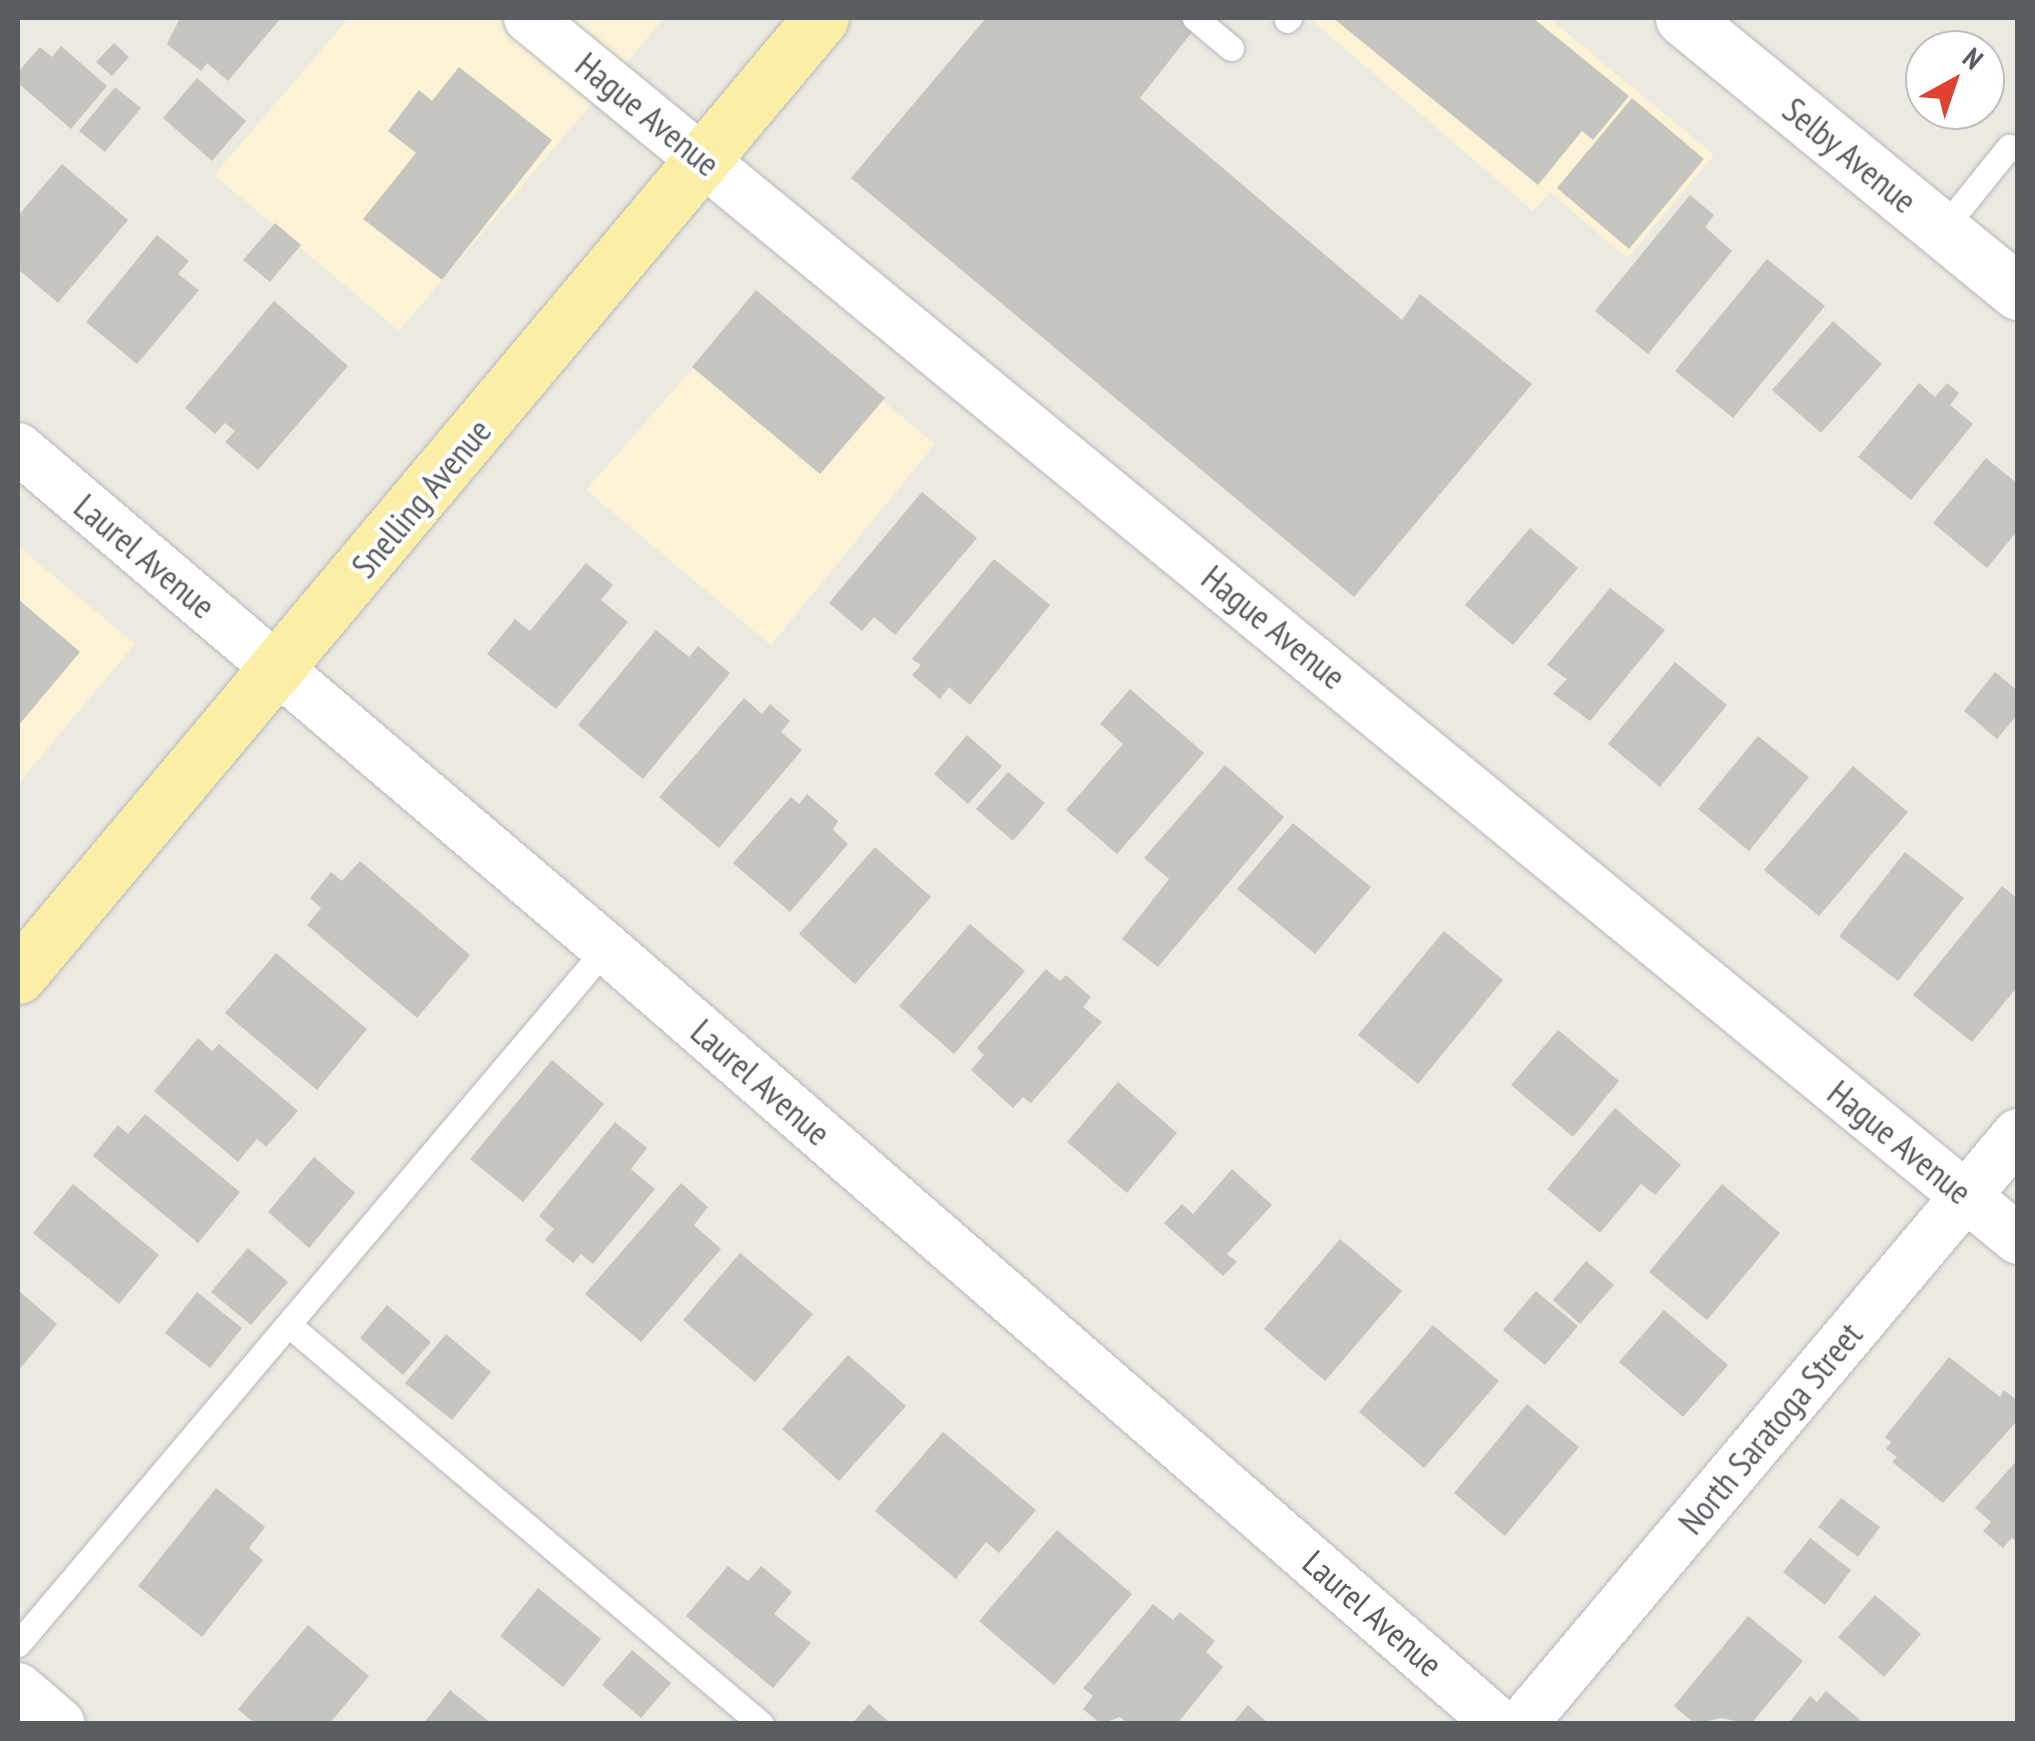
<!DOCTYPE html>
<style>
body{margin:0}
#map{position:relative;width:2035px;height:1741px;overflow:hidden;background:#ece9e1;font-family:"PT Sans Narrow",sans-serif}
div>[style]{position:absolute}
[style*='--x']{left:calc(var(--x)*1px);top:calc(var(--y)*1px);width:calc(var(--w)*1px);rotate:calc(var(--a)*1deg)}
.commercial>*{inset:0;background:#fcf3d6}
.building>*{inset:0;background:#c6c4be}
.roads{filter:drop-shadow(0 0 2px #b4b7bb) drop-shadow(0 0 2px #b4b7bb)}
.service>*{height:25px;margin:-12.5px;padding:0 12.5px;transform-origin:12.5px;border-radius:12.5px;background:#fff}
.minor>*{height:50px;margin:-25px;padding:0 25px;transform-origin:25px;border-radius:25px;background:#fff}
.secondary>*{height:55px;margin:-27.5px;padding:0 27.5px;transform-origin:27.5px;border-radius:27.5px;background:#fff}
.primary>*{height:55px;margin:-27.5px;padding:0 27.5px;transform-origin:27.5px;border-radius:27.5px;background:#fbeea7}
span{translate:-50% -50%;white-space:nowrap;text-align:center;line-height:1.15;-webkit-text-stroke:8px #fff;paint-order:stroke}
.street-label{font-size:35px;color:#595d61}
.frame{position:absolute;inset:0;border:20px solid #595d61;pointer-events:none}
.north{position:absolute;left:1905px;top:30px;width:100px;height:100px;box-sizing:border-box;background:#fff;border:2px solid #bdbec0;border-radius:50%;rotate:40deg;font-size:28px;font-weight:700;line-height:40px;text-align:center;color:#595d61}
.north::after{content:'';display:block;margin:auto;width:35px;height:45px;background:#e04232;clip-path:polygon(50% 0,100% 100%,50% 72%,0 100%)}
</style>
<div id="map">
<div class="commercial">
<div style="clip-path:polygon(349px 18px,664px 18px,399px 331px,214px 175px)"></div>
<div style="clip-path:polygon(1309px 18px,1549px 18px,1714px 155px,1627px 258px,1550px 192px,1533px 211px)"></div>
<div style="clip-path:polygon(756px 296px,935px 444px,771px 645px,586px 490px)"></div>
<div style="clip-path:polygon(18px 546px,135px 644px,18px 784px)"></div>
</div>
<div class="building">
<div style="clip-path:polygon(180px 18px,281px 18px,228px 81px,207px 63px,201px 71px,167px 44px)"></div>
<div style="clip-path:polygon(986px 18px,1203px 18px,1140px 98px,1402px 320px,1420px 294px,1532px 384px,1354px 597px,851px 178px)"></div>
<div style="clip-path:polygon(1333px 18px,1533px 18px,1629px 96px,1593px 140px,1582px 131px,1538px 185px)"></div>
<div style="clip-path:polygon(114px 43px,129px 57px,112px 76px,96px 62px)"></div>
<div style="clip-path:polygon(61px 46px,107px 86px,71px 129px,18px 83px,18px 72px,40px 47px,52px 57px)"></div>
<div style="clip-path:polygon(459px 67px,552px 140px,442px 280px,363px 219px,416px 153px,388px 131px,419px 90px,432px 101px)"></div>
<div style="clip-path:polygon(197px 78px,246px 121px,212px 161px,163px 118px)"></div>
<div style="clip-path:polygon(115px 87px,141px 108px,105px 152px,79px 131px)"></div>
<div style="clip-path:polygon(1632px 98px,1704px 159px,1629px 249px,1557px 188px)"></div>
<div style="clip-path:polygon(62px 164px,128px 220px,58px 303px,18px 269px,18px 216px)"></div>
<div style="clip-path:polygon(1690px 195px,1714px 215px,1705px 227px,1732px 251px,1648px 354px,1595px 311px)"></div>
<div style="clip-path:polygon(275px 223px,301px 245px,270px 282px,243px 260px)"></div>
<div style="clip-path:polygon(157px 235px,189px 261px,178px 274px,199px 290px,137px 364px,86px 322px)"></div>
<div style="clip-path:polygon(1767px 259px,1825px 306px,1733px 418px,1675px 371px)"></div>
<div style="clip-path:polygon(756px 290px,885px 398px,820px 474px,692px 367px)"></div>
<div style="clip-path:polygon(274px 301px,348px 366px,258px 470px,225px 442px,235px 431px,225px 423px,215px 434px,185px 408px)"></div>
<div style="clip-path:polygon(1833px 321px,1882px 364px,1821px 433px,1772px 390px)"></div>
<div style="clip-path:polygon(1919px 383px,1935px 397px,1947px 383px,1959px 393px,1950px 405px,1973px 424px,1911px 500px,1858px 457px)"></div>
<div style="clip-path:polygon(1986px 458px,2018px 484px,2018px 530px,1987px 568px,1933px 523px)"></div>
<div style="clip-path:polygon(922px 492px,977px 538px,895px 635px,874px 617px,862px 631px,829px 603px)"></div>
<div style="clip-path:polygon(1530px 528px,1578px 568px,1513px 645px,1465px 605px)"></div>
<div style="clip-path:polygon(994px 559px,1050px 605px,970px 705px,949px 687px,940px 699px,912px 675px,921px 665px,912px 659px)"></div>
<div style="clip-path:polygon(586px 563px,613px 585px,601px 600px,628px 622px,556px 709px,487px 654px,515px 619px,530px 631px)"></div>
<div style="clip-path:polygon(1610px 588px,1665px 630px,1590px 721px,1553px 694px,1567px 679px,1547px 665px)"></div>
<div style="clip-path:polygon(18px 599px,80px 652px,18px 726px)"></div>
<div style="clip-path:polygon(656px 630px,689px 657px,698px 646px,730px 673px,643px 779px,578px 725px)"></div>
<div style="clip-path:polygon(1675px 662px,1727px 705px,1660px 787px,1608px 744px)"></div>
<div style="clip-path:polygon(1995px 672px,2018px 691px,2018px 714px,1997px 739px,1964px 711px)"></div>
<div style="clip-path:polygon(1130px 689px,1204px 753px,1117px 854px,1066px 810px,1123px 744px,1100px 724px)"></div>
<div style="clip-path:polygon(744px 698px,762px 714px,770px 704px,790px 721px,781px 732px,802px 750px,719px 848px,659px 797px)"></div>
<div style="clip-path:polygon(967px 735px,1002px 766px,968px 804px,934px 774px)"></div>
<div style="clip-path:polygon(1758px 736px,1809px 777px,1749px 851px,1698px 809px)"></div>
<div style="clip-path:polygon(1225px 765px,1284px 817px,1158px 967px,1122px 939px,1169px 879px,1144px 858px)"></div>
<div style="clip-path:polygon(1853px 766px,1908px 812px,1819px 916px,1764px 870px)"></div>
<div style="clip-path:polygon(1008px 772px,1045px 803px,1013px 841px,976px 809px)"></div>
<div style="clip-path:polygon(807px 794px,838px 821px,833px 830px,848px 844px,790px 912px,733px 863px,791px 797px,799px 804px)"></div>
<div style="clip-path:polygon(1293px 823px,1371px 887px,1315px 954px,1237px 889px)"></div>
<div style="clip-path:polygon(875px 847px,931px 897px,855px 984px,799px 934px)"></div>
<div style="clip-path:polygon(1905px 852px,1964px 898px,1898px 981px,1839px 936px)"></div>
<div style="clip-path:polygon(360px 861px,470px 955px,417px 1018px,307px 925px,321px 908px,310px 898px,331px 872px,342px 881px)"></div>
<div style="clip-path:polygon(2002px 886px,2018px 899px,2018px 986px,1972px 1042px,1913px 995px)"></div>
<div style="clip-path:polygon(970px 924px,1025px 971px,954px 1054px,899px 1006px)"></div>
<div style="clip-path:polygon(1444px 931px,1503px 980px,1418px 1084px,1358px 1035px)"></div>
<div style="clip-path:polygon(276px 953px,367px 1029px,317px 1090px,225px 1013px)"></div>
<div style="clip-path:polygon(1046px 969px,1060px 981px,1066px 975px,1091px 997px,1083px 1007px,1102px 1022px,1031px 1103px,1023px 1097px,1013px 1108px,971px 1070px,984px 1055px,977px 1048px)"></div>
<div style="clip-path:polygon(1558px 1030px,1619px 1081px,1573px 1137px,1511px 1085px)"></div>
<div style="clip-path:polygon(198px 1038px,212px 1051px,219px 1044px,298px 1111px,266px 1147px,257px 1139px,238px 1162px,154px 1091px)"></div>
<div style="clip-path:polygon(552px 1060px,604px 1104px,523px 1202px,470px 1159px)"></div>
<div style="clip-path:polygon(1118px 1082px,1177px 1133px,1127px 1193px,1067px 1142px)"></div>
<div style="clip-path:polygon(1615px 1108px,1681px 1165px,1655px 1195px,1641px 1184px,1600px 1233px,1547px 1189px)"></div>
<div style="clip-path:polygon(145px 1114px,240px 1192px,198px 1243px,93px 1156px,118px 1125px,128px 1134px)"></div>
<div style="clip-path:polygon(615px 1122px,647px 1148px,631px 1169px,655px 1189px,593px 1264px,581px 1254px,573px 1263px,545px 1240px,554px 1229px,539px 1216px)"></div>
<div style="clip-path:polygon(314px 1157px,355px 1193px,309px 1248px,268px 1212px)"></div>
<div style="clip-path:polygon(1232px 1169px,1272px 1205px,1227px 1254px,1237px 1262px,1223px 1276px,1164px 1223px,1182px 1204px,1193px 1214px)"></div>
<div style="clip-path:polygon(681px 1183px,708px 1207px,694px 1225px,721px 1249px,641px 1342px,585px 1294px)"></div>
<div style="clip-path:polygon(73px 1184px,159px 1255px,119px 1304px,33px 1233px)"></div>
<div style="clip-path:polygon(1722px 1184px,1780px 1233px,1707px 1320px,1649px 1272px)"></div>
<div style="clip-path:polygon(1340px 1239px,1402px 1291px,1325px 1381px,1264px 1329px)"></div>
<div style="clip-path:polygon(248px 1248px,288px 1282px,251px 1325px,211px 1292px)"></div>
<div style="clip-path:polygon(740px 1253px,813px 1314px,755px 1382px,683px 1320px)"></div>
<div style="clip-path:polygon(1586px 1261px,1614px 1285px,1580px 1324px,1553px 1300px)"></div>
<div style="clip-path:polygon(18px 1290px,57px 1324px,18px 1371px)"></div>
<div style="clip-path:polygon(1536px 1291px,1578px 1326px,1545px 1365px,1503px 1330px)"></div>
<div style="clip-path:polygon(197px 1292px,242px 1328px,210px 1368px,165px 1333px)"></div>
<div style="clip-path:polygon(387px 1305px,431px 1342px,403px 1375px,360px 1338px)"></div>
<div style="clip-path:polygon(1664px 1310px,1728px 1365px,1683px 1417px,1619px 1362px)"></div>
<div style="clip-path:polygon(1433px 1325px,1499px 1381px,1424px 1468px,1359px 1412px)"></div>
<div style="clip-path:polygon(446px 1334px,491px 1372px,452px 1420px,405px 1383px)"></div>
<div style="clip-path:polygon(848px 1355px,906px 1406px,839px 1481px,782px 1429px)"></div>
<div style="clip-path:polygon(1949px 1357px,2000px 1397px,2004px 1390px,2018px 1401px,2018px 1420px,1943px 1503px,1892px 1462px,1897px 1457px,1886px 1449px,1891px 1442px,1885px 1437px)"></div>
<div style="clip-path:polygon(1527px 1404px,1579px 1447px,1505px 1536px,1454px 1493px)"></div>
<div style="clip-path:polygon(943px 1432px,1036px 1510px,999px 1553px,986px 1542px,956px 1579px,875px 1511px)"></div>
<div style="clip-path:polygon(2018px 1459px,2018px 1543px,2012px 1538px,2003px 1548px,1983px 1531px,1991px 1522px,1975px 1508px)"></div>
<div style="clip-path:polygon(216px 1488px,265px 1527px,249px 1548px,263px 1560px,202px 1637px,138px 1586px)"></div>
<div style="clip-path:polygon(1841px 1498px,1880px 1527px,1858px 1557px,1818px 1527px)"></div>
<div style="clip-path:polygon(1057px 1530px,1132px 1594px,1054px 1685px,979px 1621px)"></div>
<div style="clip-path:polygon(1810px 1538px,1851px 1570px,1825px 1605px,1783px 1572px)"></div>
<div style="clip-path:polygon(728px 1566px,748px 1581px,761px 1566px,792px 1592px,774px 1614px,811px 1643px,773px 1688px,686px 1616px)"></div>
<div style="clip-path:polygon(538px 1588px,601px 1639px,563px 1687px,500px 1636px)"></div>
<div style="clip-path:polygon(1875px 1595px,1921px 1634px,1884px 1677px,1838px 1637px)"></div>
<div style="clip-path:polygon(1153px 1604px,1173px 1620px,1180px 1612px,1215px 1641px,1206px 1652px,1223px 1667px,1177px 1724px,1128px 1724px,1120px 1717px,1101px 1724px,1083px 1709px,1093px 1696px,1083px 1688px)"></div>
<div style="clip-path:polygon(1748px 1616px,1803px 1661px,1751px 1724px,1721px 1718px,1695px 1724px,1674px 1706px)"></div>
<div style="clip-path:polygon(308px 1625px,369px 1676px,329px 1724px,255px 1724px,238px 1709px)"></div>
<div style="clip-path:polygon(632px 1650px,671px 1683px,641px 1718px,602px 1685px)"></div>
<div style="clip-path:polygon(450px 1690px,492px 1724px,423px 1724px)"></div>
<div style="clip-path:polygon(1826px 1691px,1865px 1724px,1788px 1724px,1810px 1696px,1817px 1702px)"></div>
<div style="clip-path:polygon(869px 1704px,891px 1724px,852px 1724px)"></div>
<div style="clip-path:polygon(1248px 1705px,1269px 1724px,1232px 1724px)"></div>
</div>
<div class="roads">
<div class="service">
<div style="--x:1195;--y:18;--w:47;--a:39.8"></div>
<div style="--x:1287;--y:20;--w:3;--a:-45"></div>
<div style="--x:1942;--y:230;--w:107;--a:-51.1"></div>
<div style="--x:289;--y:1325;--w:618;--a:40.21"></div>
<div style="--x:18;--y:1644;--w:911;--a:-49.81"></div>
</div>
<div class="minor">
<div style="--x:529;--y:18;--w:1926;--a:39.35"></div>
<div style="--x:18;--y:448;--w:772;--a:40.38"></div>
<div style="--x:606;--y:948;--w:1183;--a:40.99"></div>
<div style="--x:18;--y:1688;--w:55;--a:40.6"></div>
<div style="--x:1522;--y:1724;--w:771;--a:-49.95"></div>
</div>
<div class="secondary">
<div style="--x:1683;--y:18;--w:433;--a:39.3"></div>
</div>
<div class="primary">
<div style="--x:18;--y:976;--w:1250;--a:-50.03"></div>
</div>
</div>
<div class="street-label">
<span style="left:648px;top:114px;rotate:39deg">Hague Avenue</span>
<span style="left:1850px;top:155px;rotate:39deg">Selby Avenue</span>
<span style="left:421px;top:498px;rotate:-50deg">Snelling Avenue</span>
<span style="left:145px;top:556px;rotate:40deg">Laurel Avenue</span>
<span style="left:1274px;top:627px;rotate:39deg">Hague Avenue</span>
<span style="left:761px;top:1082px;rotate:41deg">Laurel Avenue</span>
<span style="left:1900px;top:1142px;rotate:39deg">Hague Avenue</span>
<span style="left:1770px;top:1428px;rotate:-50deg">North Saratoga Street</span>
<span style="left:1373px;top:1613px;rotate:41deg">Laurel Avenue</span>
</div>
<div class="frame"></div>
<div class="north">N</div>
</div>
